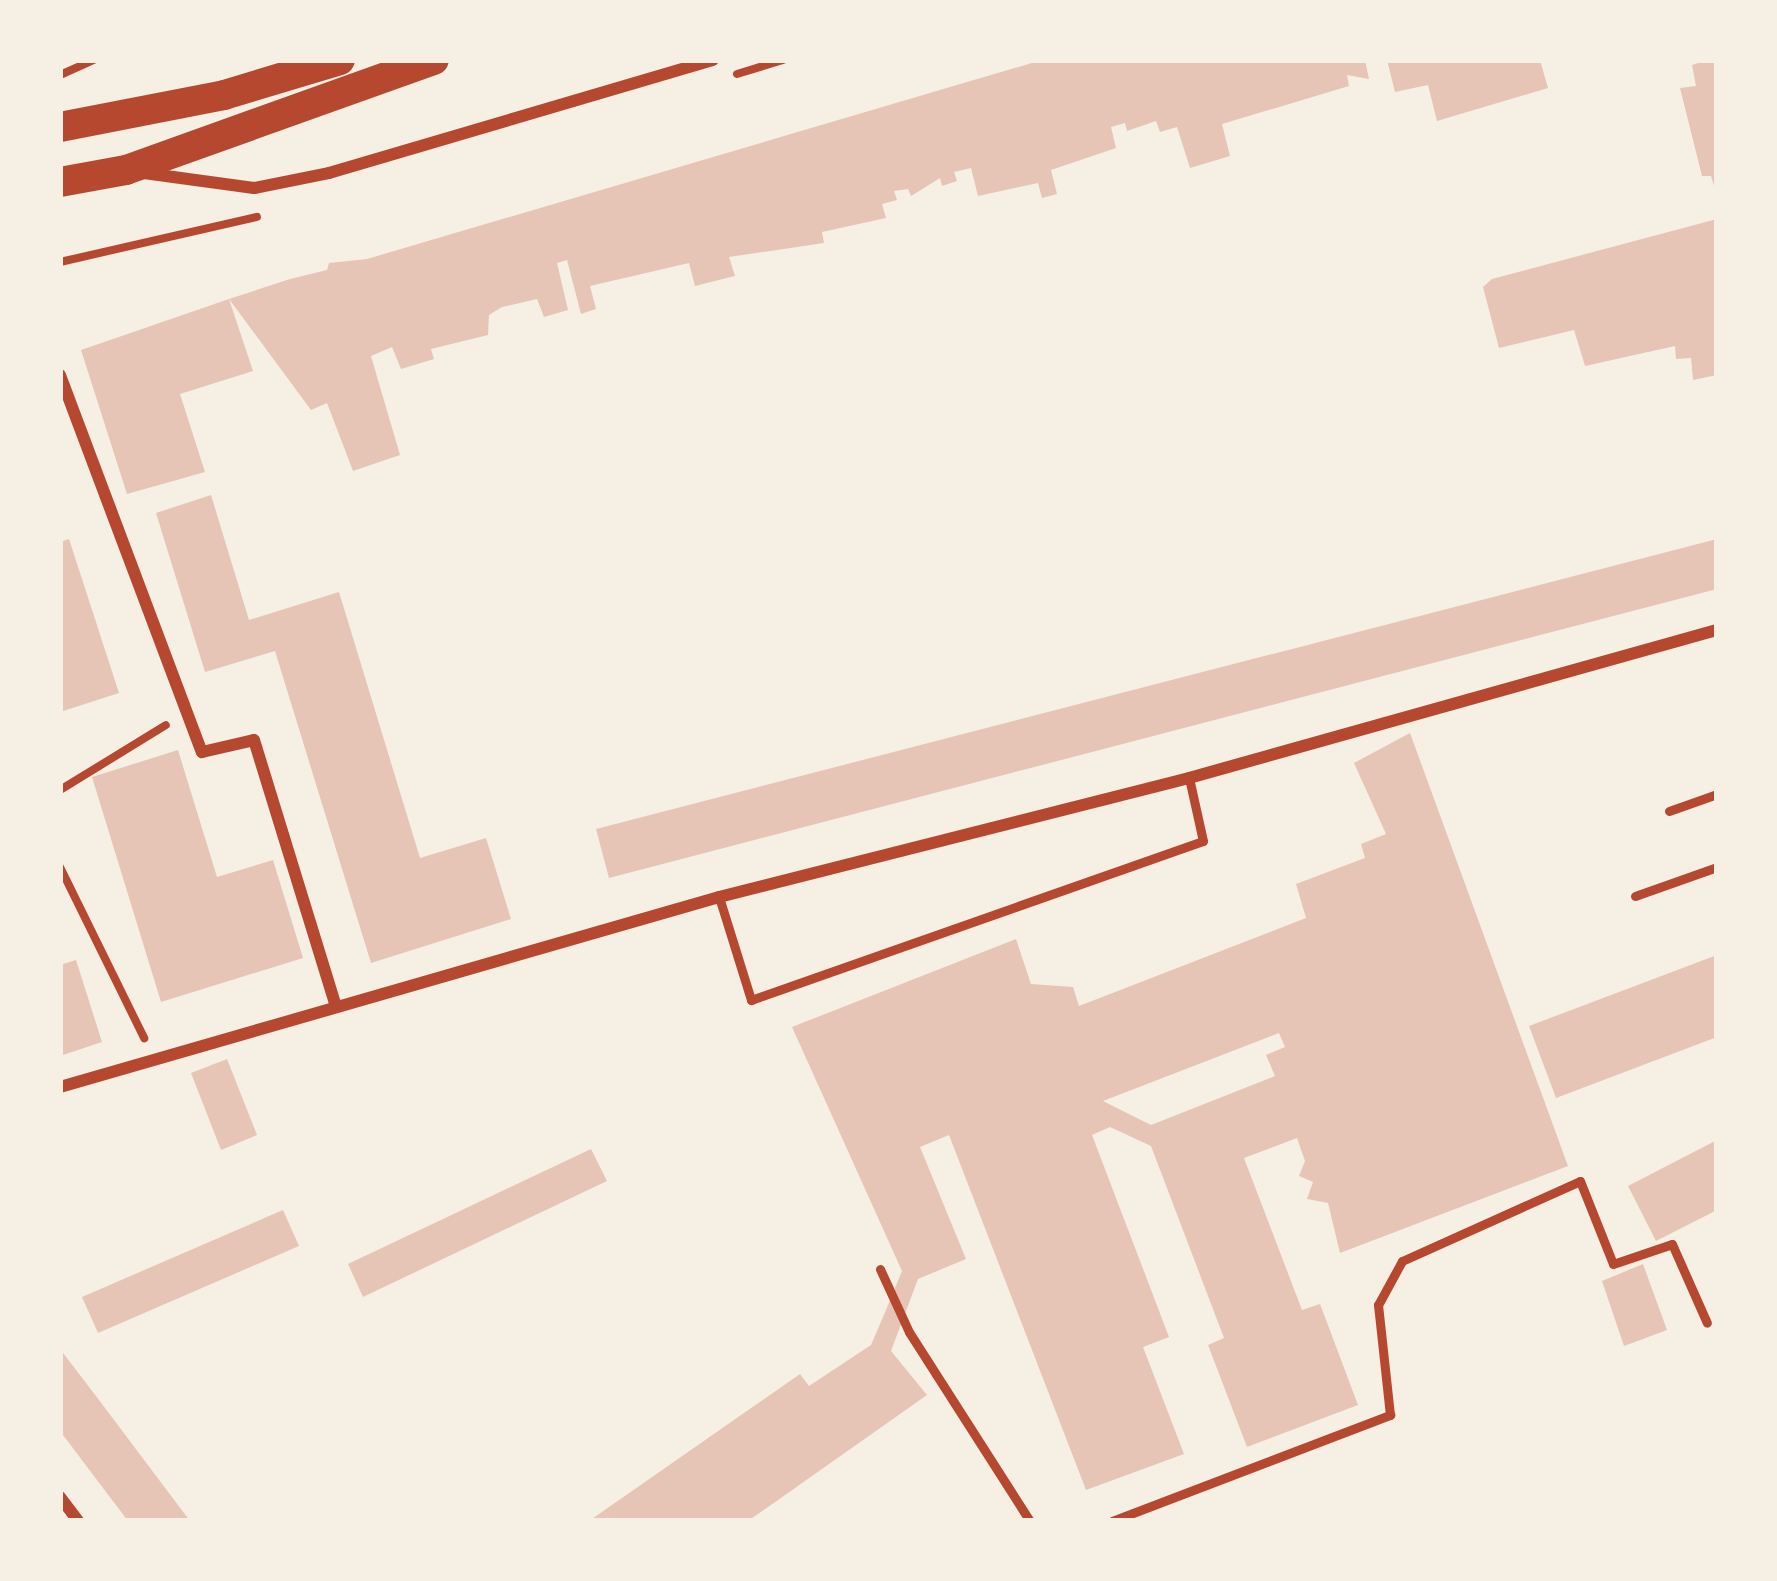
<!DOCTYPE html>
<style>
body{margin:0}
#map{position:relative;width:1777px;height:1581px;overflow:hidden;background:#f6efe4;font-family:Georgia,serif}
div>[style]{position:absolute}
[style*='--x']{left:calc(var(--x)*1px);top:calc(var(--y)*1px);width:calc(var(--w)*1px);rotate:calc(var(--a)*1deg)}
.building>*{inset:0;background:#e6c5b7}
.path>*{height:8px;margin:-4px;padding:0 4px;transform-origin:4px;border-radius:4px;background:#b5482f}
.service>*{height:9px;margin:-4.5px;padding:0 4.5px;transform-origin:4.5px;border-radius:4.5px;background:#b5482f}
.minor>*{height:12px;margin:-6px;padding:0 6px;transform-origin:6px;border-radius:6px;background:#b5482f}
.primary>*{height:30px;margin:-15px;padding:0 15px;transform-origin:15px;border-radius:15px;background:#b5482f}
span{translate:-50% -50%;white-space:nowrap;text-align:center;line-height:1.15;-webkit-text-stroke:10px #f6efe4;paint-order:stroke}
.frame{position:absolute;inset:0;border:63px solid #f6efe4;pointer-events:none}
</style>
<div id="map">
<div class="building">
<div style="clip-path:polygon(1042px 60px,1365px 60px,1369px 79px,1347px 75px,1349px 86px,1222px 124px,1230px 156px,1190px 168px,1177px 127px,1160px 132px,1156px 121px,1127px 131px,1125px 123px,1111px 127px,1116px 148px,1051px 170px,1057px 194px,1042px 198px,1038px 183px,978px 196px,971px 168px,954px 172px,957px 181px,942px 186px,940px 178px,911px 196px,908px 189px,894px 191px,897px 200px,882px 204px,886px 218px,822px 232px,824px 243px,729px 257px,735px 276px,695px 286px,689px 263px,590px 286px,596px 309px,581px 314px,567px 260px,557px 263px,568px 310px,544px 317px,537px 299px,502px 307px,489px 315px,488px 335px,431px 349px,434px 359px,401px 369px,392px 347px,371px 356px,400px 455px,353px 471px,327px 403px,311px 410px,229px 299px,253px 371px,180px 394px,205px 472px,127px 494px,81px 350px,229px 299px,290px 279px,327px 270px,329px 263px,367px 259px)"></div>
<div style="clip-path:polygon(1387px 60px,1540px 60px,1548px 88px,1437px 121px,1428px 85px,1395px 92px)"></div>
<div style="clip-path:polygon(1708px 60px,1717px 60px,1716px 192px,1711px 176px,1702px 176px,1680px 88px,1696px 86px,1692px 65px)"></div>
<div style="clip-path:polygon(1717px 219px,1717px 375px,1693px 380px,1691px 358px,1676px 359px,1675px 346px,1585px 366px,1574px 330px,1499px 348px,1483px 287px,1492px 279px)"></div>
<div style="clip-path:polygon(211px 495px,249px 620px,339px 592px,420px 858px,486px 838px,511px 919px,371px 963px,275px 651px,205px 672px,156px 513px)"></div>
<div style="clip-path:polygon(69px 539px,119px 693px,60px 712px,60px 542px)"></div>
<div style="clip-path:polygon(1717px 539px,1717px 589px,609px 878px,596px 829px)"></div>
<div style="clip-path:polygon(evenodd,1410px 733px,1568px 1166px,1340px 1253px,1328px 1203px,1307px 1199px,1313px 1182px,1299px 1176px,1305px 1161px,1297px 1138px,1244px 1158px,1302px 1310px,1320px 1304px,1358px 1405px,1247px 1447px,1208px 1345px,1224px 1338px,1151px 1146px,1110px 1127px,1092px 1135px,1169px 1337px,1143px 1347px,1184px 1454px,1086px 1490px,949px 1135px,920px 1147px,966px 1259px,918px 1279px,891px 1351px,927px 1395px,748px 1521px,589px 1521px,800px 1374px,809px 1386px,871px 1345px,886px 1310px,902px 1271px,792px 1027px,1016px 939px,1031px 984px,1073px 987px,1079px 1006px,1306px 918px,1296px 884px,1365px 858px,1361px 844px,1386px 834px,1354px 763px,1410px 733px,1279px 1033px,1285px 1047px,1266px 1055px,1275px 1076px,1151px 1125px,1103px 1101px,1279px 1033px)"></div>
<div style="clip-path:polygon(178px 750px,217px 877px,273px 860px,303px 958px,161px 1002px,92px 777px)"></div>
<div style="clip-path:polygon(1717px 955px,1717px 1037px,1556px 1098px,1529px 1026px)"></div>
<div style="clip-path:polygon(76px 960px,102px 1042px,60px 1056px,60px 965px)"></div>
<div style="clip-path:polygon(227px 1059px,257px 1135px,221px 1150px,191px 1073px)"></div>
<div style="clip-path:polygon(1717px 1140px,1717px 1210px,1656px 1241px,1628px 1186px)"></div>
<div style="clip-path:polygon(591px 1149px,607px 1181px,363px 1297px,348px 1264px)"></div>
<div style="clip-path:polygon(283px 1210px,299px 1246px,98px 1333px,82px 1297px)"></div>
<div style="clip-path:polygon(1643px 1264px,1667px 1330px,1624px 1346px,1602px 1281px)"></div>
<div style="clip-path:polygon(60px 1349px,96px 1396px,190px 1521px,128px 1521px,106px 1492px,60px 1431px)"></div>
</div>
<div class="path">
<div style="--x:737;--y:74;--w:48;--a:-16.9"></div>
<div style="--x:60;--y:75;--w:37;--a:-24"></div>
<div style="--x:60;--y:262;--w:202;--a:-12.9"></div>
<div style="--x:60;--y:790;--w:124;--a:-31.5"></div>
<div style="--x:60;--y:867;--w:191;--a:63.8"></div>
</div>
<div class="service">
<div style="--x:1669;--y:811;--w:51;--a:-19.5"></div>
<div style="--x:1635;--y:896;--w:87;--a:-19.5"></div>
<div style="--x:719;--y:897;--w:108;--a:72.7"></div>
<div style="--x:751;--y:1000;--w:479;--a:-19.4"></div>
<div style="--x:1203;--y:841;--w:65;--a:-102.5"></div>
<div style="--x:880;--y:1269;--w:69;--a:65.3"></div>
<div style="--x:909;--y:1332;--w:224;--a:57.4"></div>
<div style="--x:1112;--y:1521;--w:298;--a:-20.9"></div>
<div style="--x:1390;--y:1415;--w:111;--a:-96.2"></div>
<div style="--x:1378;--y:1305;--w:50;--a:-61.4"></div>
<div style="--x:1402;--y:1261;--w:195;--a:-24.2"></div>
<div style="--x:1580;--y:1181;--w:89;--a:68.3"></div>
<div style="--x:1613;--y:1264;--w:62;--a:-18.7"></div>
<div style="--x:1672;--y:1244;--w:86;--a:66.1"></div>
</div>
<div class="minor">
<div style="--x:144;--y:173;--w:111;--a:7.8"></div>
<div style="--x:254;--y:188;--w:76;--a:-11.3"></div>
<div style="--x:329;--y:173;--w:400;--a:-16.4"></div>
<div style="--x:60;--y:375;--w:403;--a:69.4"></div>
<div style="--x:202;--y:752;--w:53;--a:-13"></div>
<div style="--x:254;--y:740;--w:279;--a:72.9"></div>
<div style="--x:60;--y:1087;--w:686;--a:-16.08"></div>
<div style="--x:719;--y:897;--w:485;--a:-14.2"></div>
<div style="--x:1189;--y:778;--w:548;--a:-15.66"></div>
<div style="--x:60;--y:1497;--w:30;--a:53"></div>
</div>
<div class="primary">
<div style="--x:60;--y:127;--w:167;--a:-11"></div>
<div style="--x:224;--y:95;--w:121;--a:-16.8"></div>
<div style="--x:60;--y:182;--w:67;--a:-10.3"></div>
<div style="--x:126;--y:170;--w:327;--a:-19.7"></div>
</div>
<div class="frame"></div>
</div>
